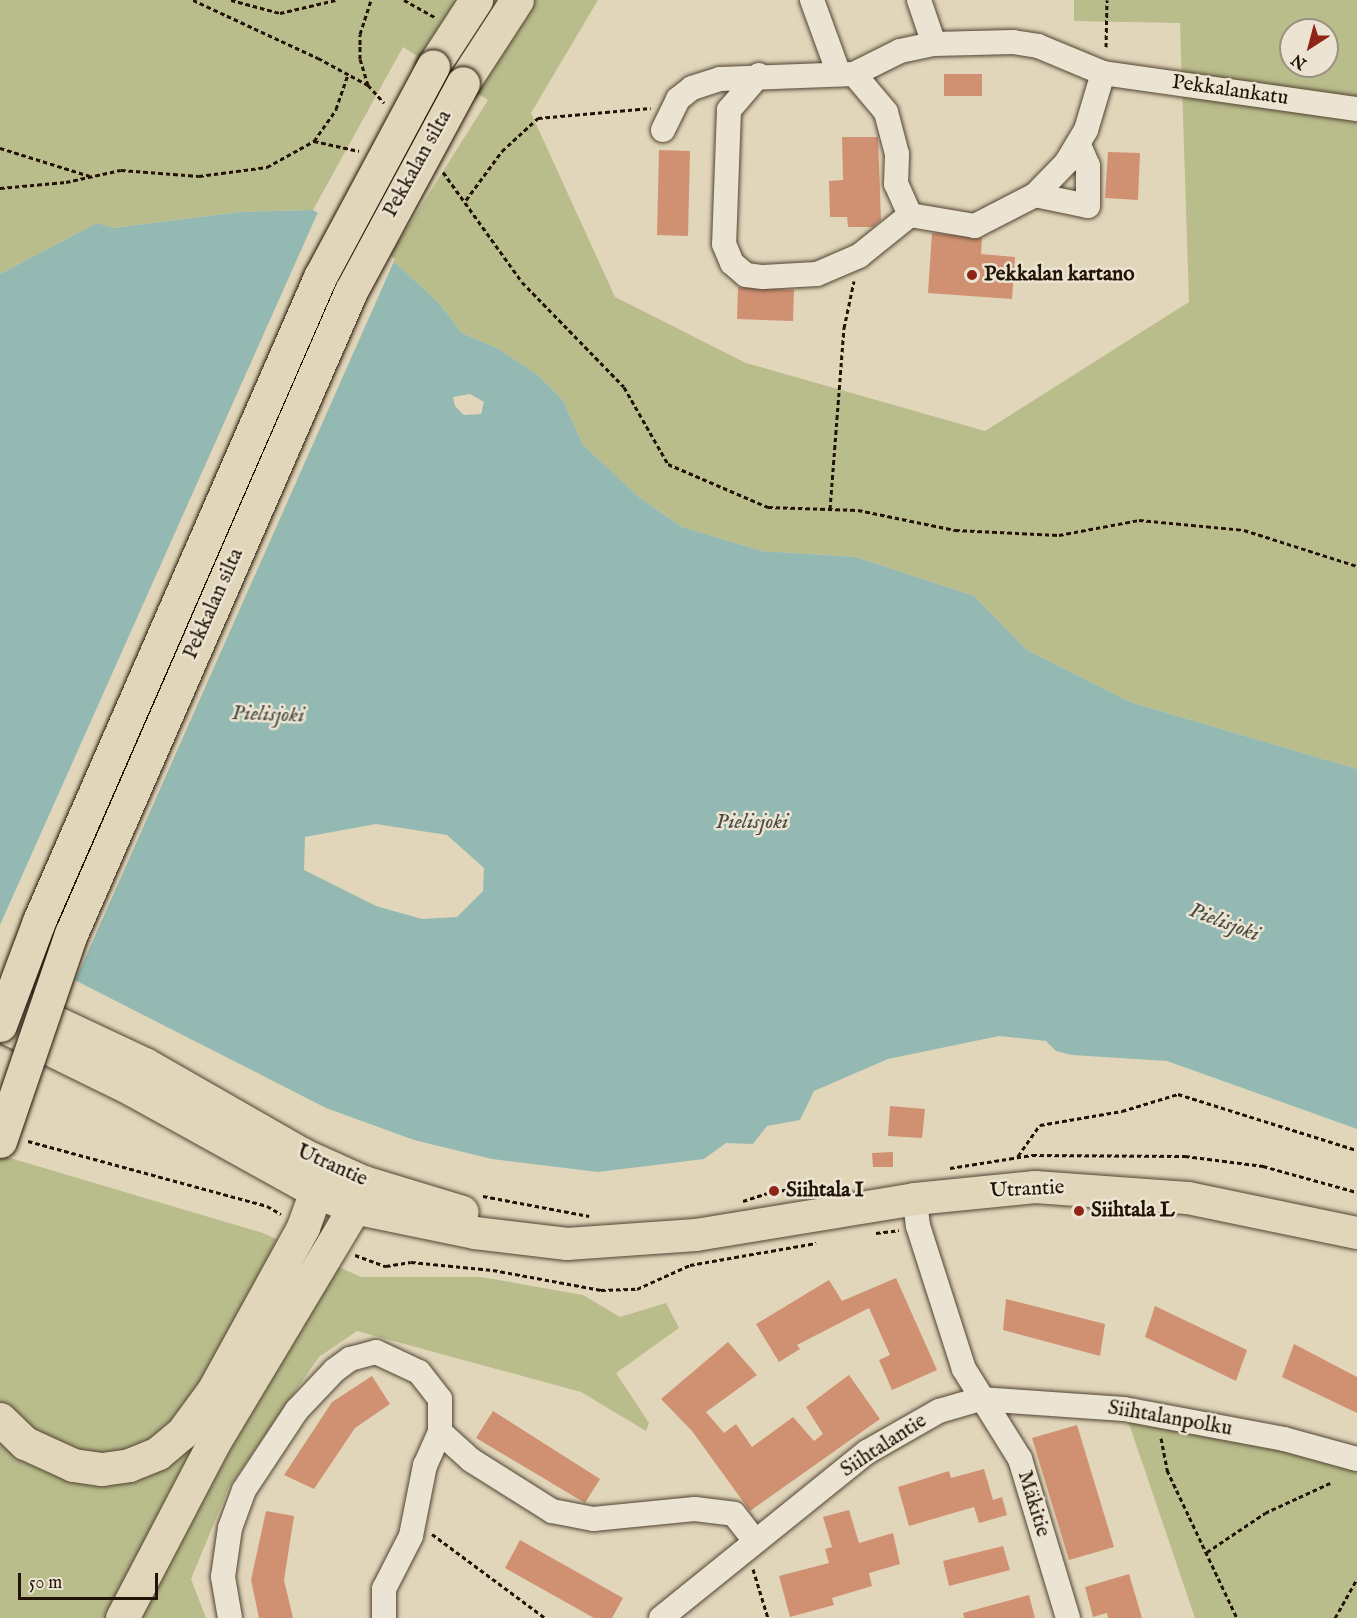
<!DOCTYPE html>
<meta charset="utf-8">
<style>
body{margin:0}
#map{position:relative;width:1357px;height:1618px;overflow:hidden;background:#e1d6ba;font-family:"IM FELL English",serif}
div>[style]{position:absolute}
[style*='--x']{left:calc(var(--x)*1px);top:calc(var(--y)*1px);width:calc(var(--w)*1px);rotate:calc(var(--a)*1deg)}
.green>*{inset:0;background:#b9bc8b}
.water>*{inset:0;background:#94b9b2}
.pier>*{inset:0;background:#e1d6ba}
.building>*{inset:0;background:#d09173}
.path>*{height:3px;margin-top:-1.5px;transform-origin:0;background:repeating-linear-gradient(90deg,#231306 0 4.5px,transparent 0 7.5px)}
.roads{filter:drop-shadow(0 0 2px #524433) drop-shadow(0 0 2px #524433)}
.minor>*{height:24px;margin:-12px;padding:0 12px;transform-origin:12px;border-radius:12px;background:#ece4d2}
.major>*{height:32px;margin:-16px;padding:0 16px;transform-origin:16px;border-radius:16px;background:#e1d6ba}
.highway>*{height:33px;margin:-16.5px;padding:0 16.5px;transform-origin:16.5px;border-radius:16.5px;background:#e1d6ba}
.bridges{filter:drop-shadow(0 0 2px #231306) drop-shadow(0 0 2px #231306)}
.highway-bridge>*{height:33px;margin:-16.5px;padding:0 16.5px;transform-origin:16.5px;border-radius:16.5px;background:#e1d6ba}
.dots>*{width:16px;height:16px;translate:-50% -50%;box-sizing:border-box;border:3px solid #ece4d2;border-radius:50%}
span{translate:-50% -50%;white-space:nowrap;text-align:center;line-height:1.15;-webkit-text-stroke:5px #ece4d2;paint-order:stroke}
.street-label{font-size:21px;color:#231306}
.poi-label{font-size:21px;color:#231306;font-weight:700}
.left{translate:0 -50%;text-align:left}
.water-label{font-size:22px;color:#4b4d42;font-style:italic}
.north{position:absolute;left:1279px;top:18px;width:60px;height:60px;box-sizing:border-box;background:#ece4d2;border:2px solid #9c9080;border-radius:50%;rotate:216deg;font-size:16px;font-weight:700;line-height:24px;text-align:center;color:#231306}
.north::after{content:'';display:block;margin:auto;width:21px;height:27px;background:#8f2418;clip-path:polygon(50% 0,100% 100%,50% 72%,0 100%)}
.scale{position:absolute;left:18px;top:1573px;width:140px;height:27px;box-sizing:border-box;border:3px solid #231306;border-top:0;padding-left:8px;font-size:18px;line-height:21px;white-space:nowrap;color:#231306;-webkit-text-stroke:4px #ece4d2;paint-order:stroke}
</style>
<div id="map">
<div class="green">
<div style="clip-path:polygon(evenodd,0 0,598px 0,531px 113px,615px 297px,746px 363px,985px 431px,1189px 302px,1180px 23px,1074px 21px,1074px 0,1357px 0,1357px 769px,1130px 702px,1027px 650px,974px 596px,856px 557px,762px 551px,682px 527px,640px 498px,583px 445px,563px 400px,539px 376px,499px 349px,462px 333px,438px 302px,389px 257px,488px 100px,403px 47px,313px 210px,239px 212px,112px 228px,97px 223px,0 274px,0 0,1291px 30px,1327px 30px,1327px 66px,1291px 66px,1291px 30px)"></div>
<div style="clip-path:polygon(0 1155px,263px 1233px,361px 1277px,481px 1277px,583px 1295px,620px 1317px,666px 1303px,679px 1328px,616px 1373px,649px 1423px,646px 1431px,581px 1392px,357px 1331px,319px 1357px,229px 1487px,191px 1579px,206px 1618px,0 1618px)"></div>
<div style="clip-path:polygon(1124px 1409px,1357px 1459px,1357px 1618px,1195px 1618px)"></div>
</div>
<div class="water">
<div style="clip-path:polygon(evenodd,313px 210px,389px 257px,438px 302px,462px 333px,499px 349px,539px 376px,563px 400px,583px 445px,640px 498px,682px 527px,762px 551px,856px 557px,974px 596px,1027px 650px,1130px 702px,1357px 769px,1357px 1129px,1167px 1061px,1072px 1055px,1056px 1051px,1046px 1041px,999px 1036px,888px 1059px,814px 1091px,800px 1120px,767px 1126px,753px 1144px,726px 1143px,704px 1159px,598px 1172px,492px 1159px,414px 1140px,326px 1108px,0 942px,0 274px,97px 223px,113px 228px,239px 212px,313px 210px,470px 394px,484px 402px,481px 414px,464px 415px,455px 406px,453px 397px,470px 394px,313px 210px,376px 824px,447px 835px,484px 868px,483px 891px,457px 917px,422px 919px,376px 906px,304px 870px,305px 837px,376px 824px)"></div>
</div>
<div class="pier">
<div style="clip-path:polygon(319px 210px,345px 222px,347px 254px,35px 961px,0 945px,0 925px)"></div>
<div style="clip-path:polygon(364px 236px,395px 259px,75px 981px,41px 964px,53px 931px)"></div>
</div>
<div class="building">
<div style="clip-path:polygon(944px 74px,982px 74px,982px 96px,944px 96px)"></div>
<div style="clip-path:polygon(842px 137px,878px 137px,881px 220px,873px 227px,848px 227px,847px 217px,830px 217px,829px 181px,843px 180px)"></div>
<div style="clip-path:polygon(659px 150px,690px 151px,688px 236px,657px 235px)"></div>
<div style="clip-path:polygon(1108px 152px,1140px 153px,1138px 200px,1105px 198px)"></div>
<div style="clip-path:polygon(932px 233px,982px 238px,981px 254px,1015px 257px,1012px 299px,928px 293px)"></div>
<div style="clip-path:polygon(738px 287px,794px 290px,793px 321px,737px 319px)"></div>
<div style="clip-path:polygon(890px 1106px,925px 1109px,922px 1138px,888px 1136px)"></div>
<div style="clip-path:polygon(893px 1152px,893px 1167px,873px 1167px,872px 1153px)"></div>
<div style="clip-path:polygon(896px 1278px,937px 1370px,892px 1390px,879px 1360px,890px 1355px,869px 1308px,797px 1345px,800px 1349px,779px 1362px,756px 1324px,829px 1280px,842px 1301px)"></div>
<div style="clip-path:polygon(1006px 1299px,1105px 1324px,1100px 1356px,1003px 1330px)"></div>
<div style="clip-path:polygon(1155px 1306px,1247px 1350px,1236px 1381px,1145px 1337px)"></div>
<div style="clip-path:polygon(728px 1342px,757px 1375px,706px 1412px,724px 1433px,736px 1424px,752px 1447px,793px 1417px,814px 1441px,823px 1434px,806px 1407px,849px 1375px,880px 1419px,750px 1511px,692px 1431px,661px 1399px)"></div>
<div style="clip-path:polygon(1294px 1344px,1357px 1377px,1357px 1413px,1282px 1377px)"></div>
<div style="clip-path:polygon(372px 1376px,390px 1404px,355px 1428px,314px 1489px,284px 1475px,332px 1402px)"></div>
<div style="clip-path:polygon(493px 1411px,600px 1479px,585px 1503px,476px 1438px)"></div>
<div style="clip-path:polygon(1077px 1425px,1114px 1547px,1069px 1560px,1032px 1438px)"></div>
<div style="clip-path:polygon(984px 1469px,993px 1500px,1002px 1497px,1007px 1515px,979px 1523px,974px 1507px,909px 1526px,898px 1487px,949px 1471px,951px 1478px)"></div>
<div style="clip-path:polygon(849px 1510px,859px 1543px,893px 1533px,900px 1564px,869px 1573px,872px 1586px,832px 1598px,834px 1605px,790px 1617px,779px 1576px,829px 1563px,825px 1549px,832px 1547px,823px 1517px)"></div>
<div style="clip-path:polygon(266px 1511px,294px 1516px,284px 1580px,293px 1618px,259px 1618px,251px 1580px)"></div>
<div style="clip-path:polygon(520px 1540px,623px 1598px,612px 1618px,594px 1618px,505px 1568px)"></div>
<div style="clip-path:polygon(1003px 1546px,1010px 1570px,949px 1586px,943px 1561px)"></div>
<div style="clip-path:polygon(1129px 1574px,1142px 1618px,1108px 1618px,1107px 1613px,1093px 1617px,1085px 1587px)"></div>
<div style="clip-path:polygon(1029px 1595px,1035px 1618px,964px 1618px,963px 1613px)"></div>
</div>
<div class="path">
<div style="--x:193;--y:0;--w:138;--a:24.9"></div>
<div style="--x:318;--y:58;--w:57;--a:28.4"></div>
<div style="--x:368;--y:85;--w:24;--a:48"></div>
<div style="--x:231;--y:0;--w:51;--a:14.9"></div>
<div style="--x:280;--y:13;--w:57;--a:-13.1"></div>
<div style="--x:404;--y:0;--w:35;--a:29"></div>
<div style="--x:1106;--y:47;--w:47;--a:-88.8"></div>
<div style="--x:368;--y:85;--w:27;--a:-107"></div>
<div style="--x:360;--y:59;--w:25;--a:-90"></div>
<div style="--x:360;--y:34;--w:36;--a:-72"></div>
<div style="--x:314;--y:141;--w:46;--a:12.5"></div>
<div style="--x:0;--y:148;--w:94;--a:17.3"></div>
<div style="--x:443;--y:172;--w:135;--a:54.3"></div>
<div style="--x:522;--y:282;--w:146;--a:45.8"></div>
<div style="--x:624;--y:387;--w:89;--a:60.3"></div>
<div style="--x:668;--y:464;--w:109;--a:23.3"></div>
<div style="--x:768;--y:507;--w:90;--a:1.9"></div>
<div style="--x:858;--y:510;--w:99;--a:11.7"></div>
<div style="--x:955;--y:530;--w:104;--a:2.8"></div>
<div style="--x:1059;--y:535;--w:81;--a:-10.6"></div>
<div style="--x:1139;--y:520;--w:105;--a:5.4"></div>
<div style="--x:1244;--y:530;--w:119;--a:17.7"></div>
<div style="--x:0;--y:188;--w:66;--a:-5.2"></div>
<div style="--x:66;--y:182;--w:56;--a:-12.3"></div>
<div style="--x:121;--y:170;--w:78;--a:4.4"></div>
<div style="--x:199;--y:176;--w:69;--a:-7.5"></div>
<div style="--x:267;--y:167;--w:54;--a:-29"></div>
<div style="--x:314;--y:141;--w:39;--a:-55"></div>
<div style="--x:336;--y:109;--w:36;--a:-71"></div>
<div style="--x:466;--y:200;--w:61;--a:-53.7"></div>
<div style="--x:502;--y:151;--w:49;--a:-42.5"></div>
<div style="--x:538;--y:118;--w:113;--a:-5.1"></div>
<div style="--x:830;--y:509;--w:182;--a:-85.6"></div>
<div style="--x:844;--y:328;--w:48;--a:-78"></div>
<div style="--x:28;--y:1141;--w:248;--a:15.2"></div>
<div style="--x:267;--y:1206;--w:16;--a:30"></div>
<div style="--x:1018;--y:1156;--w:38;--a:-55"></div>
<div style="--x:1040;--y:1125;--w:83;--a:-9.7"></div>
<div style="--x:1122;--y:1111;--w:59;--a:-16.9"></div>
<div style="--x:1178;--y:1094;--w:188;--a:17.4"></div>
<div style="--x:950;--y:1168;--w:83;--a:-9"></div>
<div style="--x:1032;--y:1155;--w:153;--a:0.4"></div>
<div style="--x:1185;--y:1156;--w:79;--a:7.3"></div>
<div style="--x:1263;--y:1166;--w:98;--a:15.5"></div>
<div style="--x:483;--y:1196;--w:108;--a:10.7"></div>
<div style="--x:743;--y:1201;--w:33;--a:-18"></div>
<div style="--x:774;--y:1191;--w:63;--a:-5.4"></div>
<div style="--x:876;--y:1233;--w:23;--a:-7"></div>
<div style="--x:355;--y:1255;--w:33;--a:20"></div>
<div style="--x:386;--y:1266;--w:25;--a:-9"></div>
<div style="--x:411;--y:1262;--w:82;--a:5.6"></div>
<div style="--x:493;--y:1270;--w:110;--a:10.5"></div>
<div style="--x:601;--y:1290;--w:36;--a:-2"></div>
<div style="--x:637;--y:1289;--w:58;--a:-24.4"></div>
<div style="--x:690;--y:1265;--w:128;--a:-9.9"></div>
<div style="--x:1161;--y:1438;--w:33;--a:79"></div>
<div style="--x:1167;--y:1470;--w:164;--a:64.7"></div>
<div style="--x:432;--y:1534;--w:141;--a:36.6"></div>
<div style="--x:1207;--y:1552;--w:70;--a:-33.9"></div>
<div style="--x:1265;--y:1513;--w:72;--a:-24.8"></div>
<div style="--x:753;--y:1569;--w:51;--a:73"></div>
<div style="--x:1335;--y:1618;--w:45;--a:-60.6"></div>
</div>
<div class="roads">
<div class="minor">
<div style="--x:812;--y:0;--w:79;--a:70"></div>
<div style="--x:919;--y:0;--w:46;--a:71.2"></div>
<div style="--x:1103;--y:73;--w:59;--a:106.6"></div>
<div style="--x:1086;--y:130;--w:37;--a:121"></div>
<div style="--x:1067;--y:162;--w:46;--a:134.1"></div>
<div style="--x:1035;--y:195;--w:68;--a:152.7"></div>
<div style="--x:975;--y:226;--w:66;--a:-170.4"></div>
<div style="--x:910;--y:215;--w:34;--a:-114"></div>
<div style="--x:896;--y:184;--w:30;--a:-88"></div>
<div style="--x:897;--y:154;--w:43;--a:-104.7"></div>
<div style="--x:886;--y:112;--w:50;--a:-130.1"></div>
<div style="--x:854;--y:74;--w:51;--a:-26.6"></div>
<div style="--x:900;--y:51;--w:35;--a:-12"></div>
<div style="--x:934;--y:44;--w:79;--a:-1.5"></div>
<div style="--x:1013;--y:42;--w:25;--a:9"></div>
<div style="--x:1038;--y:46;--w:70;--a:22.6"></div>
<div style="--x:1103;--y:73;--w:257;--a:8.1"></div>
<div style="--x:759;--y:75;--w:46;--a:130.6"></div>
<div style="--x:729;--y:110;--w:134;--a:92.1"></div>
<div style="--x:724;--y:244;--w:21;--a:67"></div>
<div style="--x:732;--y:263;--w:18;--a:41"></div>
<div style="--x:746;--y:275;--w:17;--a:7"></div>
<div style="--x:763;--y:277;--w:54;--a:-3.2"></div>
<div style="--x:817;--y:274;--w:46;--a:-23.2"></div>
<div style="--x:859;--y:256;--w:65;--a:-38.8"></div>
<div style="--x:663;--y:130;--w:34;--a:-64"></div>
<div style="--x:678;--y:99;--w:18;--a:-38"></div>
<div style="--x:692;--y:88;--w:29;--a:-18"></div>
<div style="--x:720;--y:79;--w:134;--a:-2.1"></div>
<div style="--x:1035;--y:195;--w:54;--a:11.7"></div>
<div style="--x:1088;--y:206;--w:40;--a:-90"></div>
<div style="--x:1088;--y:166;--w:23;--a:-113"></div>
<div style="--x:915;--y:1199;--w:27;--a:84"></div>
<div style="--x:918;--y:1226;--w:150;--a:72.2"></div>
<div style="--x:964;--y:1369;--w:106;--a:58.1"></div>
<div style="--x:1020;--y:1459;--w:166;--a:73.2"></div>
<div style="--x:440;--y:1432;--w:42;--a:42.1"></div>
<div style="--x:471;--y:1460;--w:96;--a:32.2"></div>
<div style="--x:552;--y:1511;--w:42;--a:11"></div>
<div style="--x:593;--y:1519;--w:102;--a:-5.6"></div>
<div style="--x:695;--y:1509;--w:39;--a:7"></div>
<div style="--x:734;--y:1514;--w:34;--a:52"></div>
<div style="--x:230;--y:1618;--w:42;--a:-99.7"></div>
<div style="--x:223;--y:1577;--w:49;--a:-81.9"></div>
<div style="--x:230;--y:1528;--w:40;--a:-69.8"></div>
<div style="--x:244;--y:1490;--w:96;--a:-56.5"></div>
<div style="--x:297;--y:1410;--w:55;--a:-46.5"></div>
<div style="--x:335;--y:1370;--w:19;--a:-36"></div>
<div style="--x:350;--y:1359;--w:27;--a:-15"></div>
<div style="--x:376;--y:1352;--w:47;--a:24.9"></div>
<div style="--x:419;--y:1372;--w:34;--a:52"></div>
<div style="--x:440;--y:1399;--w:33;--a:90"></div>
<div style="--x:440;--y:1432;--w:36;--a:114"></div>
<div style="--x:425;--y:1465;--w:72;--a:101.2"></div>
<div style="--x:411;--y:1536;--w:59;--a:117"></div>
<div style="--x:384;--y:1589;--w:29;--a:90"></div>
<div style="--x:661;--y:1618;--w:265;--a:-38.9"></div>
<div style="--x:867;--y:1452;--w:83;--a:-29.7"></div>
<div style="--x:939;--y:1411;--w:43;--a:-16.3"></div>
<div style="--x:980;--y:1399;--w:144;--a:4"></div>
<div style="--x:1124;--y:1409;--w:163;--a:10.6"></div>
<div style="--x:1284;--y:1439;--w:76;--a:15.3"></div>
</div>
<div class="major">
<div style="--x:0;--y:996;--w:160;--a:25.1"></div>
<div style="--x:145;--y:1064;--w:181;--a:29.8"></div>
<div style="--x:302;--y:1154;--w:68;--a:24.3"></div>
<div style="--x:364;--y:1182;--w:103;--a:16.9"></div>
<div style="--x:0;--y:1025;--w:147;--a:26.2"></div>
<div style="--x:132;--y:1090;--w:210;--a:29"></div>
<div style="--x:316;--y:1192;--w:41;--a:22.8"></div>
<div style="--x:354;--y:1208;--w:124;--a:11.7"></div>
<div style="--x:475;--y:1233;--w:93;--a:6.8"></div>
<div style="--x:567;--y:1244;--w:129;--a:-4"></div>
<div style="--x:696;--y:1235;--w:222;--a:-9.3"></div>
<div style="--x:915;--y:1199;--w:121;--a:-5.7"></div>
<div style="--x:1035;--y:1187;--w:153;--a:4.1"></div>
<div style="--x:1188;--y:1198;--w:173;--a:11.7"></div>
</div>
<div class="highway">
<div style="--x:433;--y:66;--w:79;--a:-56.9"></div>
<div style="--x:463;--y:83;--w:99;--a:-57"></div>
<div style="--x:0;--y:1419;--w:35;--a:44"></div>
<div style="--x:25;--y:1443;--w:53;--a:24.6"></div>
<div style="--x:73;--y:1465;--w:29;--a:8"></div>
<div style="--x:102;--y:1469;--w:27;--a:-8"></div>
<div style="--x:129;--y:1465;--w:31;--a:-22"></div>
<div style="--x:158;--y:1453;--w:31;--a:-40"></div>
<div style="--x:182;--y:1433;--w:52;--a:-53.6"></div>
<div style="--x:213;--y:1391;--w:187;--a:-61.2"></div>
<div style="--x:303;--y:1227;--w:37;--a:-70"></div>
<div style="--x:316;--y:1192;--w:22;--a:-34"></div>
<div style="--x:334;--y:1180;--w:30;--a:4"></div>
<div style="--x:122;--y:1618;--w:199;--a:-62.4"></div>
<div style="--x:214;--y:1442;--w:273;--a:-59.1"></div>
<div style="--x:354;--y:1208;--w:34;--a:-126"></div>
<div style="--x:334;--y:1180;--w:41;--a:-140.9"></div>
</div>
</div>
<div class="bridges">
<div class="highway-bridge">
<div style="--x:0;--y:1025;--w:111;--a:-69.4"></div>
<div style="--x:39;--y:921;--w:703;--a:-66.43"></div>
<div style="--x:320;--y:277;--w:239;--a:-61.8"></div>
<div style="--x:0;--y:1141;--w:219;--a:-71.1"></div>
<div style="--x:71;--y:934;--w:701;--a:-66.47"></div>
<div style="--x:351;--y:291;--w:236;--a:-61.7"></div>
</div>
</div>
<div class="dots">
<div style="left:972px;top:275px;background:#8f2418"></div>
<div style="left:774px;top:1191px;background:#8f2418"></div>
<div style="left:1079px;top:1211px;background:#8f2418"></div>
</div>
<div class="street-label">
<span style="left:1230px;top:91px;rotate:8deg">Pekkalankatu</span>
<span style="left:418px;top:164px;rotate:-61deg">Pekkalan silta</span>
<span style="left:214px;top:604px;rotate:-66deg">Pekkalan silta</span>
<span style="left:332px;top:1166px;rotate:24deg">Utrantie</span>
<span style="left:1027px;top:1190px;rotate:-3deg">Utrantie</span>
<span style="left:1170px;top:1419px;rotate:10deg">Siihtalanpolku</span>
<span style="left:884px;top:1446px;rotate:-33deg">Siihtalantie</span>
<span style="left:1033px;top:1504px;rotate:73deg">Mäkitie</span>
</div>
<div class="poi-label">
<span class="left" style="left:984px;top:275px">Pekkalan kartano</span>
<span class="left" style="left:786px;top:1191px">Siihtala I</span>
<span class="left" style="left:1091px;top:1211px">Siihtala L</span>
</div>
<div class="water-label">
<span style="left:268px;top:715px;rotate:2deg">Pielisjoki</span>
<span style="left:752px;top:823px">Pielisjoki</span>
<span style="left:1224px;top:923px;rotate:21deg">Pielisjoki</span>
</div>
<div class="north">N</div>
<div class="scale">50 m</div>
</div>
